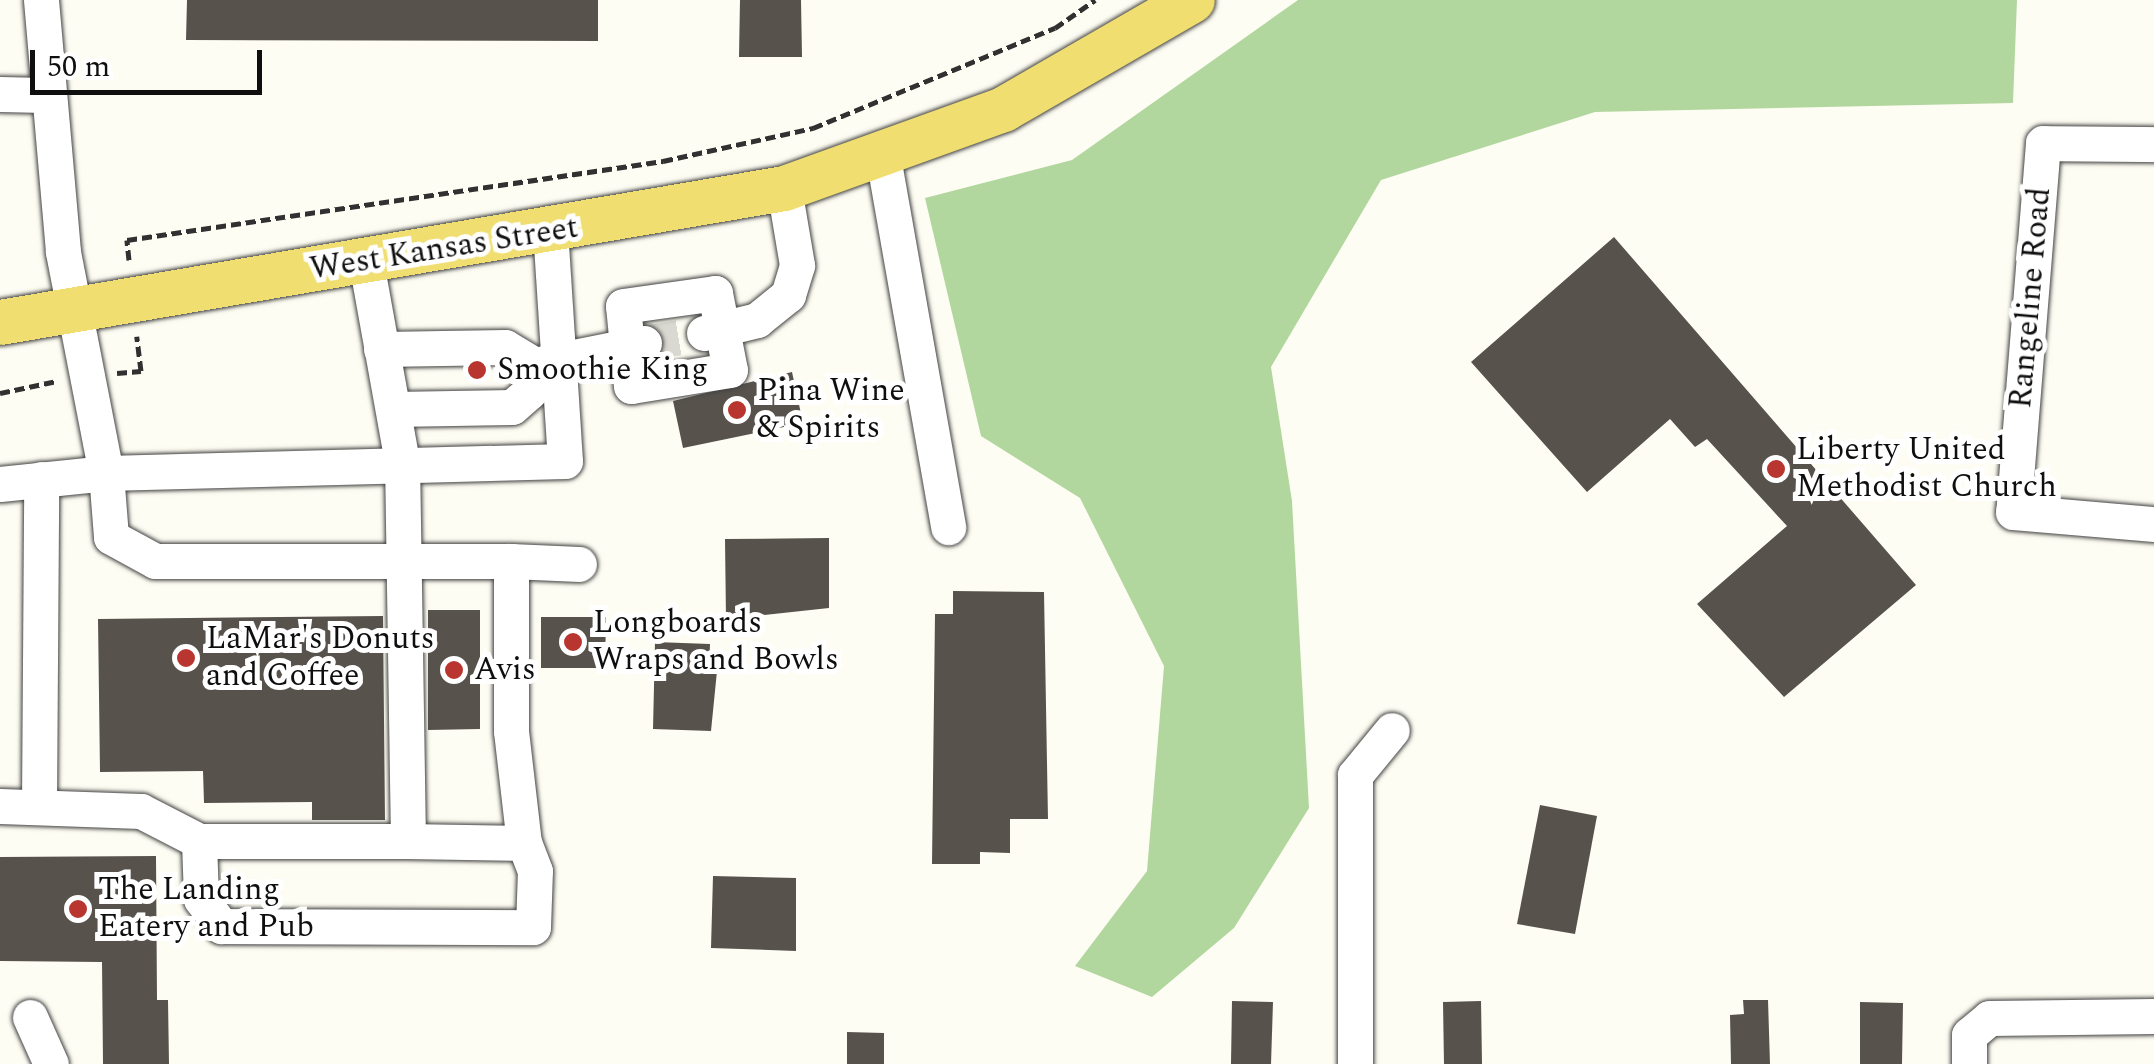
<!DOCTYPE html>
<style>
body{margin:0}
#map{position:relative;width:2154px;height:1064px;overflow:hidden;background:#fefdf3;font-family:Spectral,serif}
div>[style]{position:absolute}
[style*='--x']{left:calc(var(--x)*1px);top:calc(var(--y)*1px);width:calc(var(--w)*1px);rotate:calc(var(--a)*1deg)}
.forest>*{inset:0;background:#b2d79e}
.building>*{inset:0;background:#57524c}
.minor-tunnel>*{height:35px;margin-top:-17.5px;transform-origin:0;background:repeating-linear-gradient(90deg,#dad9d1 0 35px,transparent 0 53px)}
.path>*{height:5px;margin-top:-2.5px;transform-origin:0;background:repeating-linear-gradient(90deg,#313131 0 10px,transparent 0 15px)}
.roads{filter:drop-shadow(0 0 2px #424242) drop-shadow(0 0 2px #424242)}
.minor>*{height:35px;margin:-17.5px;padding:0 17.5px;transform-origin:17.5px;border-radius:17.5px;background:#fff}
.major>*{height:45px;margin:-22.5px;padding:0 22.5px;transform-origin:22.5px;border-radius:22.5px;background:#f0de71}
.dots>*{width:28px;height:28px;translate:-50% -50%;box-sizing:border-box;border:5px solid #fff;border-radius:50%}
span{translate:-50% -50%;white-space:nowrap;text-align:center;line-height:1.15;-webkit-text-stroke:10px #fff;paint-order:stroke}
.street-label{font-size:32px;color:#0f0f0f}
.poi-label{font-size:32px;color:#0f0f0f}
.left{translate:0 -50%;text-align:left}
.scale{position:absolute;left:30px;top:50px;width:232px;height:45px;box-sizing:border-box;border:5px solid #0f0f0f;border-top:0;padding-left:12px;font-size:30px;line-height:35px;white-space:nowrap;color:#0f0f0f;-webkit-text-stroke:8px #fff;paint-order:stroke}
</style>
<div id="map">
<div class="forest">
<div style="clip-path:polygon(1298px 0,2017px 0,2013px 103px,1595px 112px,1381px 180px,1271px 367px,1292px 501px,1309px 808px,1234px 928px,1152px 997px,1075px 966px,1147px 871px,1164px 666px,1080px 498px,981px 436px,925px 198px,1072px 160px)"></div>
</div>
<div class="building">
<div style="clip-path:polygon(187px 0,598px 0,598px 41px,186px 40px)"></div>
<div style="clip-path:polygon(740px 0,801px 0,802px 57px,739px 57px)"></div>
<div style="clip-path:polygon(1614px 237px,1916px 585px,1784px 697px,1697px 604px,1787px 526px,1707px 439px,1695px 447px,1670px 419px,1587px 492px,1471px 362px)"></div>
<div style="clip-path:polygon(792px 372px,803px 423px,683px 448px,673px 401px)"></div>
<div style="clip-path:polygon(829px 538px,829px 608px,726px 619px,725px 539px)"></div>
<div style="clip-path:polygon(953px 591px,1044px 592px,1048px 819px,1010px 819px,1010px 853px,980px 852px,980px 864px,932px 864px,935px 614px,953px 614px)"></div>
<div style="clip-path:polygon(428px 610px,480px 610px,480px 729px,428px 730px)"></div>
<div style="clip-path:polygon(383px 616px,385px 820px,312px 820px,312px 802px,204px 803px,203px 771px,100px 772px,98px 619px)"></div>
<div style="clip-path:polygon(541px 617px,606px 617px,605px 668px,541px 668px)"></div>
<div style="clip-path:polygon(655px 642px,710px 644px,709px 671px,717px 671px,711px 731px,653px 729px)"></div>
<div style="clip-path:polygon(1540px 805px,1597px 816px,1575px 934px,1517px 924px)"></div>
<div style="clip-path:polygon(156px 856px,157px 1000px,168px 1000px,169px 1064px,103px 1064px,102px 962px,0 961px,0 857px)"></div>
<div style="clip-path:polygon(713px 876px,796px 878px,796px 951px,711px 948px)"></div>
<div style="clip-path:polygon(1743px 1000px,1768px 1000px,1770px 1064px,1731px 1064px,1730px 1015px,1744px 1014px)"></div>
<div style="clip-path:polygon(1232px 1001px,1273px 1002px,1271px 1064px,1231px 1064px)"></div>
<div style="clip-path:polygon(1481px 1001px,1482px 1064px,1444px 1064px,1443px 1002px)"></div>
<div style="clip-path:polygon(1860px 1002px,1903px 1003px,1902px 1064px,1860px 1064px)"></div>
<div style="clip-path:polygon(847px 1032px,884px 1033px,884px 1064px,847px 1064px)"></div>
</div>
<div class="minor-tunnel">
<div style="--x:644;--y:343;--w:61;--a:-9.5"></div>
</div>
<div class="path">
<div style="--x:129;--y:260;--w:20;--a:-96"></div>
<div style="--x:127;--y:240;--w:542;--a:-8.38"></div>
<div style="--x:663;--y:161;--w:154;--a:-12.4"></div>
<div style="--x:813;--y:128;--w:262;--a:-22.5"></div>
<div style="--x:1055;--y:28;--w:49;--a:-35"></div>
<div style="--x:117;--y:373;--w:24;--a:-5"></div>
<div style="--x:141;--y:371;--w:35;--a:-97"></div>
<div style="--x:0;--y:393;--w:58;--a:-11.9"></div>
</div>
<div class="roads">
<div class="minor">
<div style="--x:41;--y:0;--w:253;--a:85"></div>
<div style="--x:63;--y:252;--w:225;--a:79"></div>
<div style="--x:106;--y:473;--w:459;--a:-1.5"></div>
<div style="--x:565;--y:461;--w:229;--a:-93.7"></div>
<div style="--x:0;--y:94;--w:44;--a:1.3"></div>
<div style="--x:2154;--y:144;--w:111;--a:-179.5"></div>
<div style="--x:2043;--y:143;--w:370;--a:94.6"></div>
<div style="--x:2013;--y:512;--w:142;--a:4.9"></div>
<div style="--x:883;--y:157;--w:376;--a:80"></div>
<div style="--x:715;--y:293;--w:78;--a:79"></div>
<div style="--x:730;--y:370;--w:100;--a:170.8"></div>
<div style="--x:631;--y:386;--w:80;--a:-95.7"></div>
<div style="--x:623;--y:306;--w:93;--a:-8"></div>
<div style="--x:704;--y:333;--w:55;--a:-13.8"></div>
<div style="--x:757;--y:320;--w:40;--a:-39"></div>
<div style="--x:788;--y:295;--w:31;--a:-73"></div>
<div style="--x:797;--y:265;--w:78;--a:-99.6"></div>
<div style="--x:381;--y:349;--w:124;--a:-0.9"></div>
<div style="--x:505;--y:347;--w:33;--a:31"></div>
<div style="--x:544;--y:363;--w:102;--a:-11.3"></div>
<div style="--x:393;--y:409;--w:119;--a:-1"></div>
<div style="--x:512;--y:407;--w:23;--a:-41"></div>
<div style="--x:529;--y:392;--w:28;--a:-82"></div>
<div style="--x:0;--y:484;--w:107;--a:-5.9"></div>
<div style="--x:106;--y:473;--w:64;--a:85.5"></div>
<div style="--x:111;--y:537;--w:50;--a:28.6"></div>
<div style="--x:155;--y:561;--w:356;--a:0"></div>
<div style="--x:511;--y:561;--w:170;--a:90"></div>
<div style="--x:511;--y:731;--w:113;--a:83.4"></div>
<div style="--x:524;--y:843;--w:116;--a:-179"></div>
<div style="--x:511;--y:561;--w:68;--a:2.5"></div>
<div style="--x:39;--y:805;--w:326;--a:-89.6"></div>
<div style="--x:0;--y:806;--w:141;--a:2"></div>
<div style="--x:141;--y:811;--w:65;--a:27.3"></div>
<div style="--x:199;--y:841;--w:209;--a:0"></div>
<div style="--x:408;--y:841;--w:379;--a:-90.9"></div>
<div style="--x:402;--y:462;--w:204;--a:-100.2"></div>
<div style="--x:199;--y:841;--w:58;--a:88"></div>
<div style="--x:201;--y:899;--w:34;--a:53"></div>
<div style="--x:221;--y:926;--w:312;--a:0.2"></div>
<div style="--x:533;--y:927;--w:56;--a:-88"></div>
<div style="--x:535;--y:871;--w:30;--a:-111"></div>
<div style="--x:30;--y:1017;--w:51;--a:65.9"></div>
<div style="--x:1355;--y:1064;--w:289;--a:-90"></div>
<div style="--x:1355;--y:775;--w:58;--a:-50.6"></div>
<div style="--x:1969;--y:1064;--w:29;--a:-90"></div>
<div style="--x:1969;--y:1035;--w:26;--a:-40"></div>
<div style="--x:1989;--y:1018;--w:165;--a:-0.7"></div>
</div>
<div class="major">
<div style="--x:0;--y:322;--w:795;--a:-9.7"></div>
<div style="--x:784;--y:188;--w:233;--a:-19.8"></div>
<div style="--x:1003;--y:109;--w:218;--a:-30"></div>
</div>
</div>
<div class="dots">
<div style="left:477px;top:370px;background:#b8362f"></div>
<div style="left:737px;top:410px;background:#b8362f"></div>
<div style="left:1776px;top:469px;background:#b8362f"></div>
<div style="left:573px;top:642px;background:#b8362f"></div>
<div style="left:186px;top:658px;background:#b8362f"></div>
<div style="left:454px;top:670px;background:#b8362f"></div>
<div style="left:78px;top:909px;background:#b8362f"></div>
</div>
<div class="street-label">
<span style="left:444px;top:249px;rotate:-9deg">West Kansas Street</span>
<span style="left:2031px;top:298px;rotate:-85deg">Rangeline Road</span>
</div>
<div class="poi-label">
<span class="left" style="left:497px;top:370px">Smoothie King</span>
<span class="left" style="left:757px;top:410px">Pina Wine<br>&amp; Spirits</span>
<span class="left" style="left:1796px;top:469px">Liberty United<br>Methodist Church</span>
<span class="left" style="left:593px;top:642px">Longboards<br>Wraps and Bowls</span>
<span class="left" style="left:206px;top:658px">LaMar's Donuts<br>and Coffee</span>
<span class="left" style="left:474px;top:670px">Avis</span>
<span class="left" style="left:98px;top:909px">The Landing<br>Eatery and Pub</span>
</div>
<div class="scale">50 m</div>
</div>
